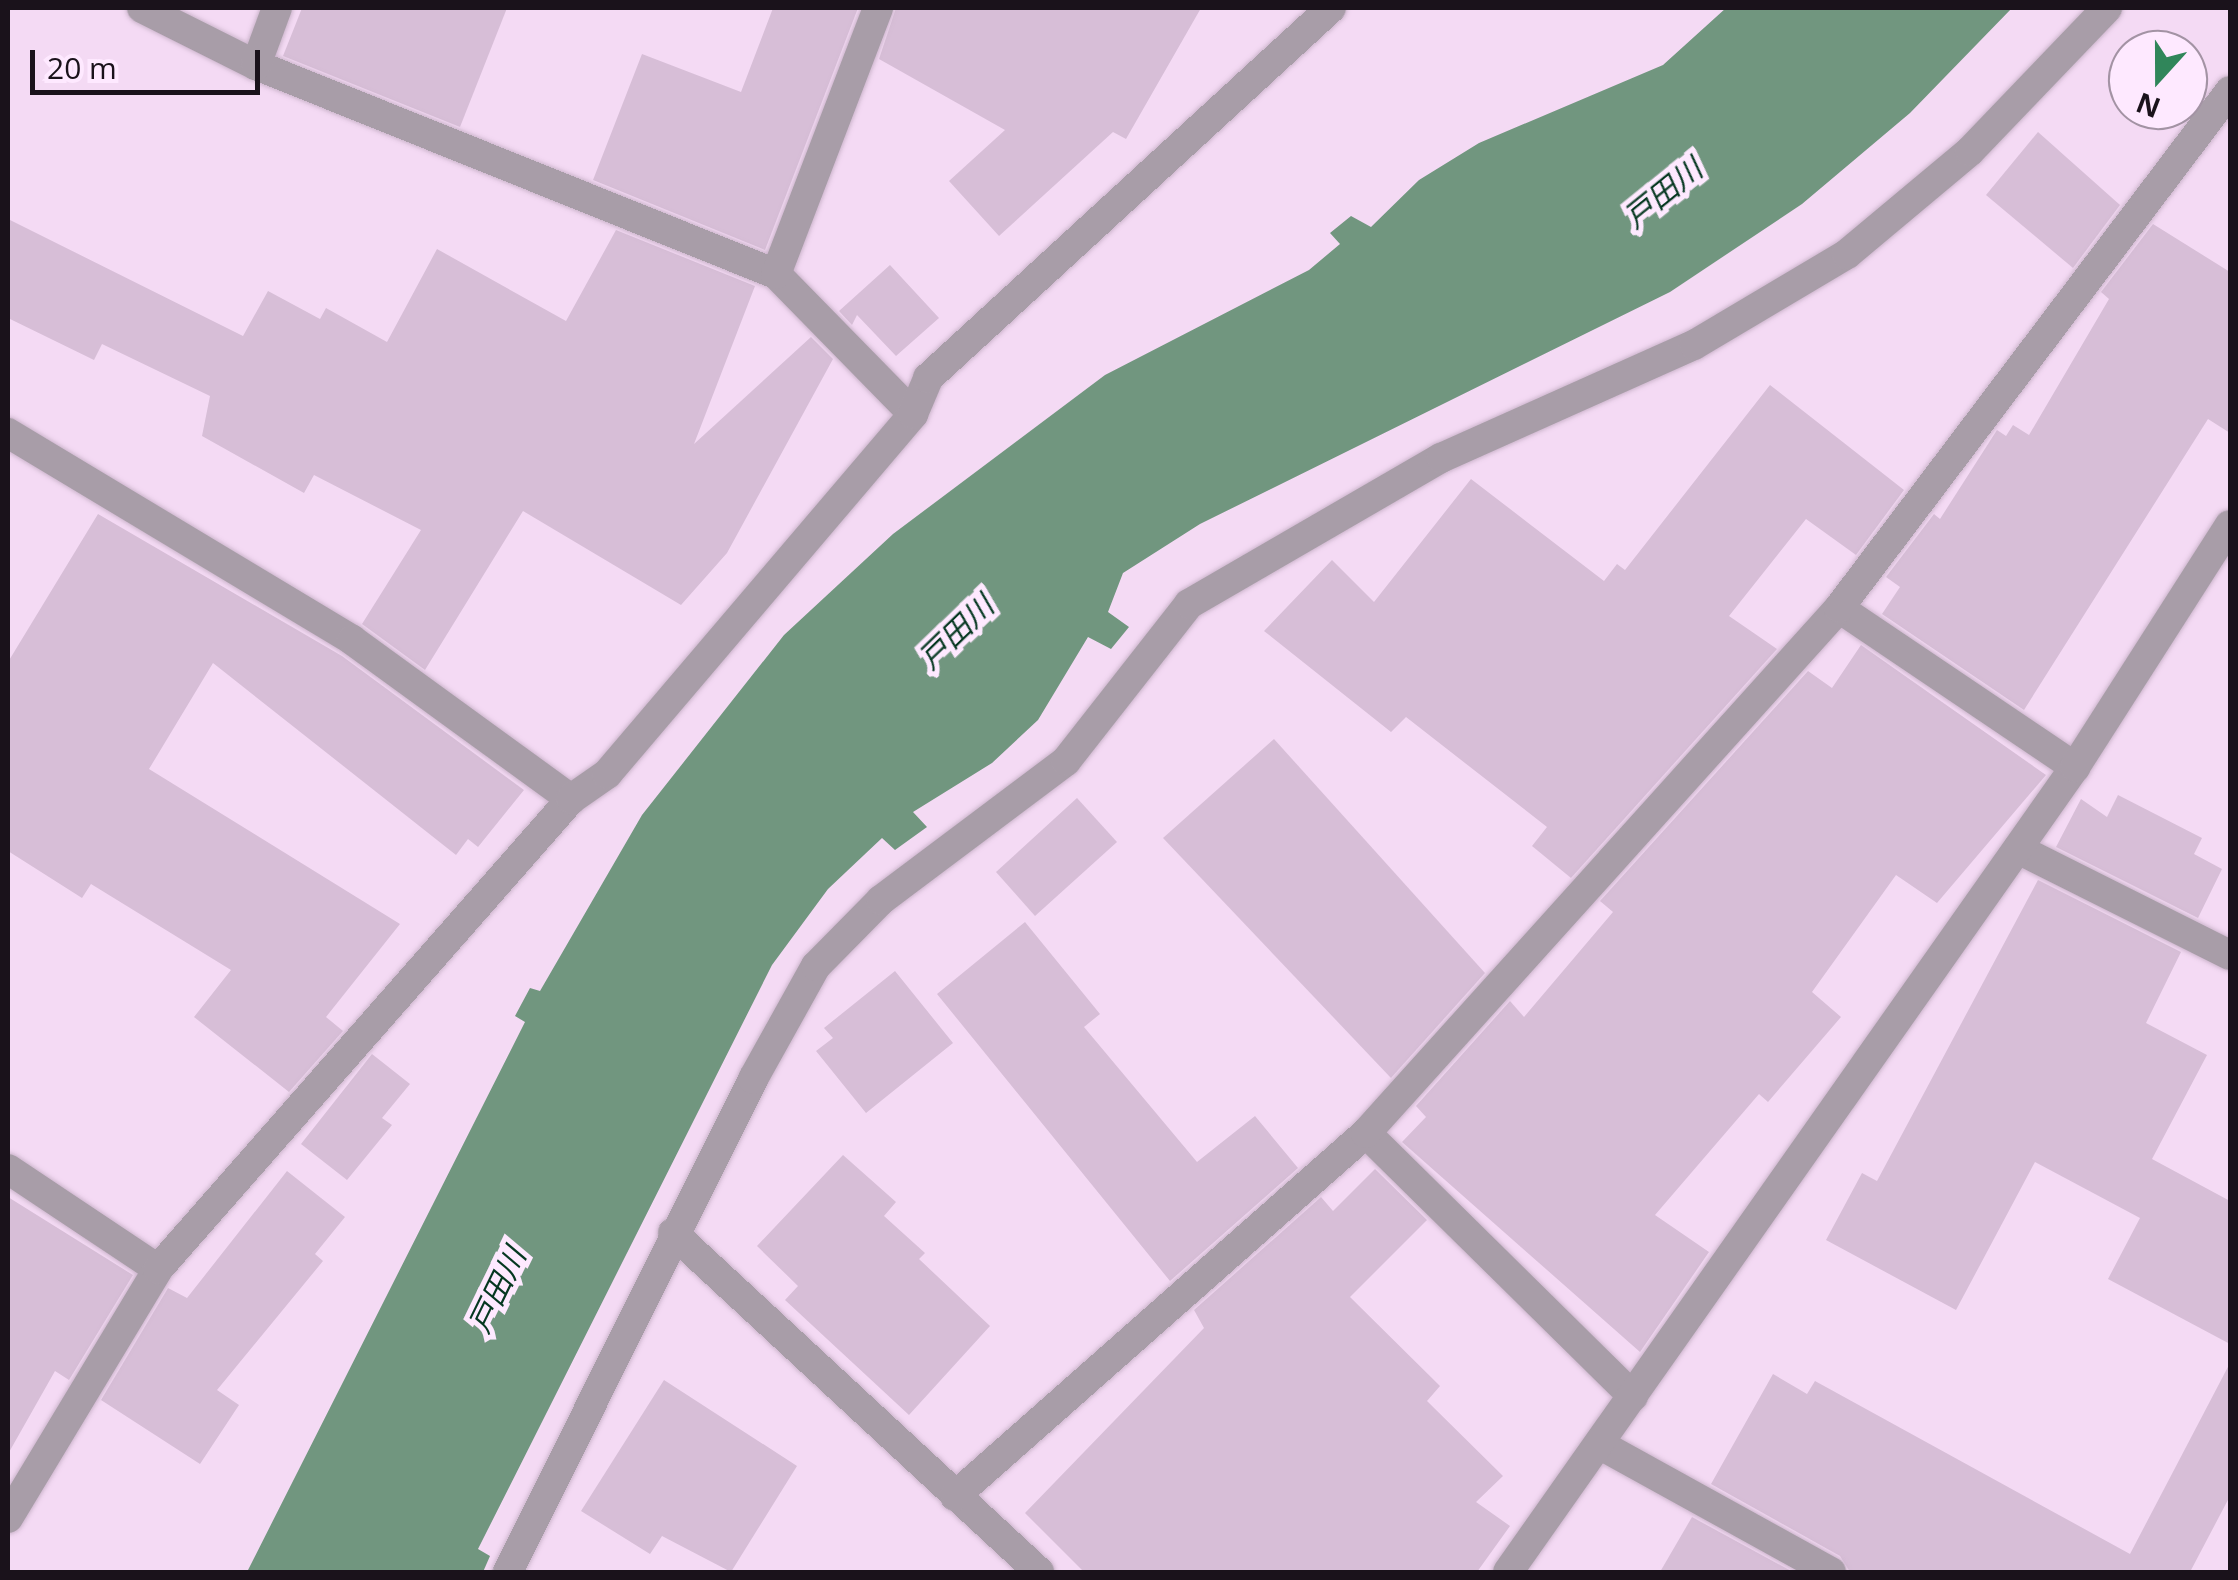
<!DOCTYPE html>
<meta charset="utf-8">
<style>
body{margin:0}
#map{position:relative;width:2238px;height:1580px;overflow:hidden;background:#f4daf4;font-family:"Open Sans","Noto Sans JP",sans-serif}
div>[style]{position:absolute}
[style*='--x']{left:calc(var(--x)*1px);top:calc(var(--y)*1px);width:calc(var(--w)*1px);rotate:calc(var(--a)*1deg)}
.water>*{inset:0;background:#71967f}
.building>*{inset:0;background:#d7bed7}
.roads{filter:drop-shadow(0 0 2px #cdb6cd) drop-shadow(0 0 2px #cdb6cd)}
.minor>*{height:30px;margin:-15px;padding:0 15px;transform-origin:15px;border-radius:15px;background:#a89da8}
span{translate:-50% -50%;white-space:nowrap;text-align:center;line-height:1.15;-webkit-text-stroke:10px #fee9ff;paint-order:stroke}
.water-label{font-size:30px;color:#053720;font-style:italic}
.frame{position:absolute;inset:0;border:10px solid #1a121b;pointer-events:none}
.north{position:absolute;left:2108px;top:30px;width:100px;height:100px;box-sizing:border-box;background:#fee9ff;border:2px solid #a393a4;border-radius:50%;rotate:201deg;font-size:28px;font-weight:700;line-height:40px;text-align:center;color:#1a121b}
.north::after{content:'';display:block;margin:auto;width:35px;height:45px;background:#30865a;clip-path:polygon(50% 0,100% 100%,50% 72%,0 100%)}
.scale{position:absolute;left:30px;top:50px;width:230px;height:45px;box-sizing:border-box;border:5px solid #1a121b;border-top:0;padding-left:12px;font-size:30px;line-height:35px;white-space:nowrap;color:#1a121b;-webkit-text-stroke:8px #fee9ff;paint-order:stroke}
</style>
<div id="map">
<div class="water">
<div style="clip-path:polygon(1726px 8px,2012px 8px,1910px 113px,1802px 204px,1670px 292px,1200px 524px,1123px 573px,1108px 612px,1129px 627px,1111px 649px,1088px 637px,1038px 720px,992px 763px,913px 812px,927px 827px,895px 850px,882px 838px,828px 889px,772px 965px,478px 1549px,490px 1556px,483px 1572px,247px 1572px,525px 1022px,515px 1016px,530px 988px,540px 991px,642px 815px,784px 635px,893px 534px,1105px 375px,1309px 270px,1340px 244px,1330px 233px,1351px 216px,1371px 227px,1419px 180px,1479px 143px,1663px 65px)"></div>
</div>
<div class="building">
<div style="clip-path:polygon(302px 8px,507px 8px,460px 127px,283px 56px)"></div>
<div style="clip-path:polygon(773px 8px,858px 8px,765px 250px,593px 180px,642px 54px,741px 92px)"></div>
<div style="clip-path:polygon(896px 8px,1201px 8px,1126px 139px,1113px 132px,999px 236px,949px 181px,1005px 130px,879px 59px)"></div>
<div style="clip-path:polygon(2038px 132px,2120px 205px,2073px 268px,1986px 195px)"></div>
<div style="clip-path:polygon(8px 219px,243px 336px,268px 291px,320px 319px,326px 308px,387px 342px,437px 249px,566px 321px,616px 230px,755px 286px,694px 444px,811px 337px,833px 359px,727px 553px,681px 605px,523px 511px,425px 670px,362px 624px,421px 530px,314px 475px,304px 493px,202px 436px,210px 396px,102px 344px,94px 360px,8px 318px)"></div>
<div style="clip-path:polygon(2153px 224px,2230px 272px,2230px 433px,2208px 419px,2024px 710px,1882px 614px,1900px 587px,1886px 577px,1934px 514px,1940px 519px,1997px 430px,2006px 436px,2013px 425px,2029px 435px,2109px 299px,2101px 292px)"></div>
<div style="clip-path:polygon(890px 265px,939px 318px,896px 356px,857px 315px,852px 325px,839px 311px)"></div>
<div style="clip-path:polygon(1770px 385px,1904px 490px,1856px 555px,1806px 519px,1729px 616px,1777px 649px,1571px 878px,1532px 846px,1547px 827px,1406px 717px,1391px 732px,1264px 631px,1332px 560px,1374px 602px,1471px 479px,1604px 581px,1617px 564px,1625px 570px)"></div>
<div style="clip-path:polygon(98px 514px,342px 656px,524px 790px,478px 847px,468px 839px,456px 855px,213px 663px,149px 769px,400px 924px,326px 1017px,343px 1031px,289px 1092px,194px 1017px,231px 970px,91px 884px,82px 898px,8px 851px,8px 662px)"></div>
<div style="clip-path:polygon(1861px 645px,2046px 775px,1937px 903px,1896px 875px,1812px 992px,1841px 1017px,1768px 1102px,1759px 1094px,1655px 1215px,1709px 1252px,1640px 1352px,1402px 1142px,1426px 1117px,1416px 1106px,1510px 1001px,1524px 1017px,1613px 912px,1600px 901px,1808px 671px,1832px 688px)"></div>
<div style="clip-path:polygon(1274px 739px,1485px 973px,1391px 1078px,1163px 838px)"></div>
<div style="clip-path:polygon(2118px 795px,2202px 838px,2194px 854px,2222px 869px,2198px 918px,2056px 847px,2081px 799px,2107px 817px)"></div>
<div style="clip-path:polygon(1077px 798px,1117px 842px,1035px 916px,996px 872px)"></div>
<div style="clip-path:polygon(2038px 880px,2181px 952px,2146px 1023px,2207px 1055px,2152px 1159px,2230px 1201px,2230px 1344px,2108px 1279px,2140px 1218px,2035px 1162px,1956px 1310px,1826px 1240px,1862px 1173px,1877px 1181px)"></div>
<div style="clip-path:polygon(1025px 922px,1100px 1014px,1084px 1027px,1197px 1162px,1255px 1116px,1298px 1168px,1170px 1281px,937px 994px)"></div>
<div style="clip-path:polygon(895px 971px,953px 1043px,866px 1113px,816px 1051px,833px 1038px,824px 1028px)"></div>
<div style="clip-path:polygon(372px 1054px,410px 1084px,382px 1118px,392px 1125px,347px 1180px,301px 1144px)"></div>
<div style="clip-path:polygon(843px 1155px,896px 1202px,884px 1216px,925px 1253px,919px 1259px,990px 1326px,909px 1415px,785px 1300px,798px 1286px,757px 1246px)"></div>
<div style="clip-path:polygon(1375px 1169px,1427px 1220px,1350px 1297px,1440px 1386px,1427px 1401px,1503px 1476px,1476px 1502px,1510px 1526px,1477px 1572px,1084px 1572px,1025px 1513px,1204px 1328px,1194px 1310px,1321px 1197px,1333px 1211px)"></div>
<div style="clip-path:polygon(287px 1171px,345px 1217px,315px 1254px,323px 1261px,217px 1390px,239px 1405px,200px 1464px,101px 1400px,168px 1288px,187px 1298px)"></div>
<div style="clip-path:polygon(8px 1197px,133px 1275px,69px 1380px,55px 1371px,8px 1454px)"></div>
<div style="clip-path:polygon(2230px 1363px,2230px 1496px,2190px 1572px,1850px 1572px,1840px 1556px,1711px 1484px,1773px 1374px,1807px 1394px,1815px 1381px,2130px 1554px)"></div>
<div style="clip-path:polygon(664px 1380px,797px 1466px,731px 1572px,662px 1536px,650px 1554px,581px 1511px)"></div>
<div style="clip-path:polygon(1692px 1517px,1793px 1572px,1660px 1572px)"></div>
</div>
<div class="roads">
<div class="minor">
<div style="--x:142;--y:8;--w:127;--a:26.6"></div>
<div style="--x:256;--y:65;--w:560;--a:21.9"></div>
<div style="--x:776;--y:274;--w:196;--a:45.6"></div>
<div style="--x:256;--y:65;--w:61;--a:-69.8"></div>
<div style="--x:776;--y:274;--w:285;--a:-69"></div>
<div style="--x:8;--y:433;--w:401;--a:31"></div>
<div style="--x:352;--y:640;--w:271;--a:36"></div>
<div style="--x:1839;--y:608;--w:285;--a:34"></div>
<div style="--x:2018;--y:849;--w:237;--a:26.6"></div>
<div style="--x:1366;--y:1133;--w:375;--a:44.6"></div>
<div style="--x:8;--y:1169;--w:180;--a:33.7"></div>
<div style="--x:673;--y:1233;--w:499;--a:42.8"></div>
<div style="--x:1599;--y:1444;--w:265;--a:28.9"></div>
<div style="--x:955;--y:1496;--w:548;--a:-41.45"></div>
<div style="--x:1366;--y:1133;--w:707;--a:-47.98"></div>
<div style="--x:1839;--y:608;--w:648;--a:-52.9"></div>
<div style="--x:8;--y:1518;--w:291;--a:-58.9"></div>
<div style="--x:158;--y:1269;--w:626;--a:-48.69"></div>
<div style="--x:571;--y:799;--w:44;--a:-34.8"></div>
<div style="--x:607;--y:774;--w:472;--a:-49.6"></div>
<div style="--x:913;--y:414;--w:39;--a:-67"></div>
<div style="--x:928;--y:378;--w:547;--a:-42.56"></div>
<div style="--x:508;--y:1572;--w:551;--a:-63.57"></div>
<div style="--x:753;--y:1079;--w:129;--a:-60.9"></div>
<div style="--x:816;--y:966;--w:93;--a:-45.4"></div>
<div style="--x:881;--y:900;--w:231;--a:-36.9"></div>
<div style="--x:1066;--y:761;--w:199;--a:-51.9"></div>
<div style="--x:1189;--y:604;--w:291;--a:-30.1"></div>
<div style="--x:1441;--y:458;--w:277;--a:-24.1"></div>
<div style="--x:1694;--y:345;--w:178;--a:-30.7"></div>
<div style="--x:1847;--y:254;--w:160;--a:-39.9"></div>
<div style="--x:1970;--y:151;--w:198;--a:-46.2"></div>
<div style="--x:1508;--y:1572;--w:985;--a:-54.84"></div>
<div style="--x:2075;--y:767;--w:287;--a:-57.4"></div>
</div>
</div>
<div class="water-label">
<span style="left:1663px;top:193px;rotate:-39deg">戸田川</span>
<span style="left:956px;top:632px;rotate:-44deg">戸田川</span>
<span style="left:497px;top:1290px;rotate:-64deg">戸田川</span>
</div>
<div class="frame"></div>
<div class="north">N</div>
<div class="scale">20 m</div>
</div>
